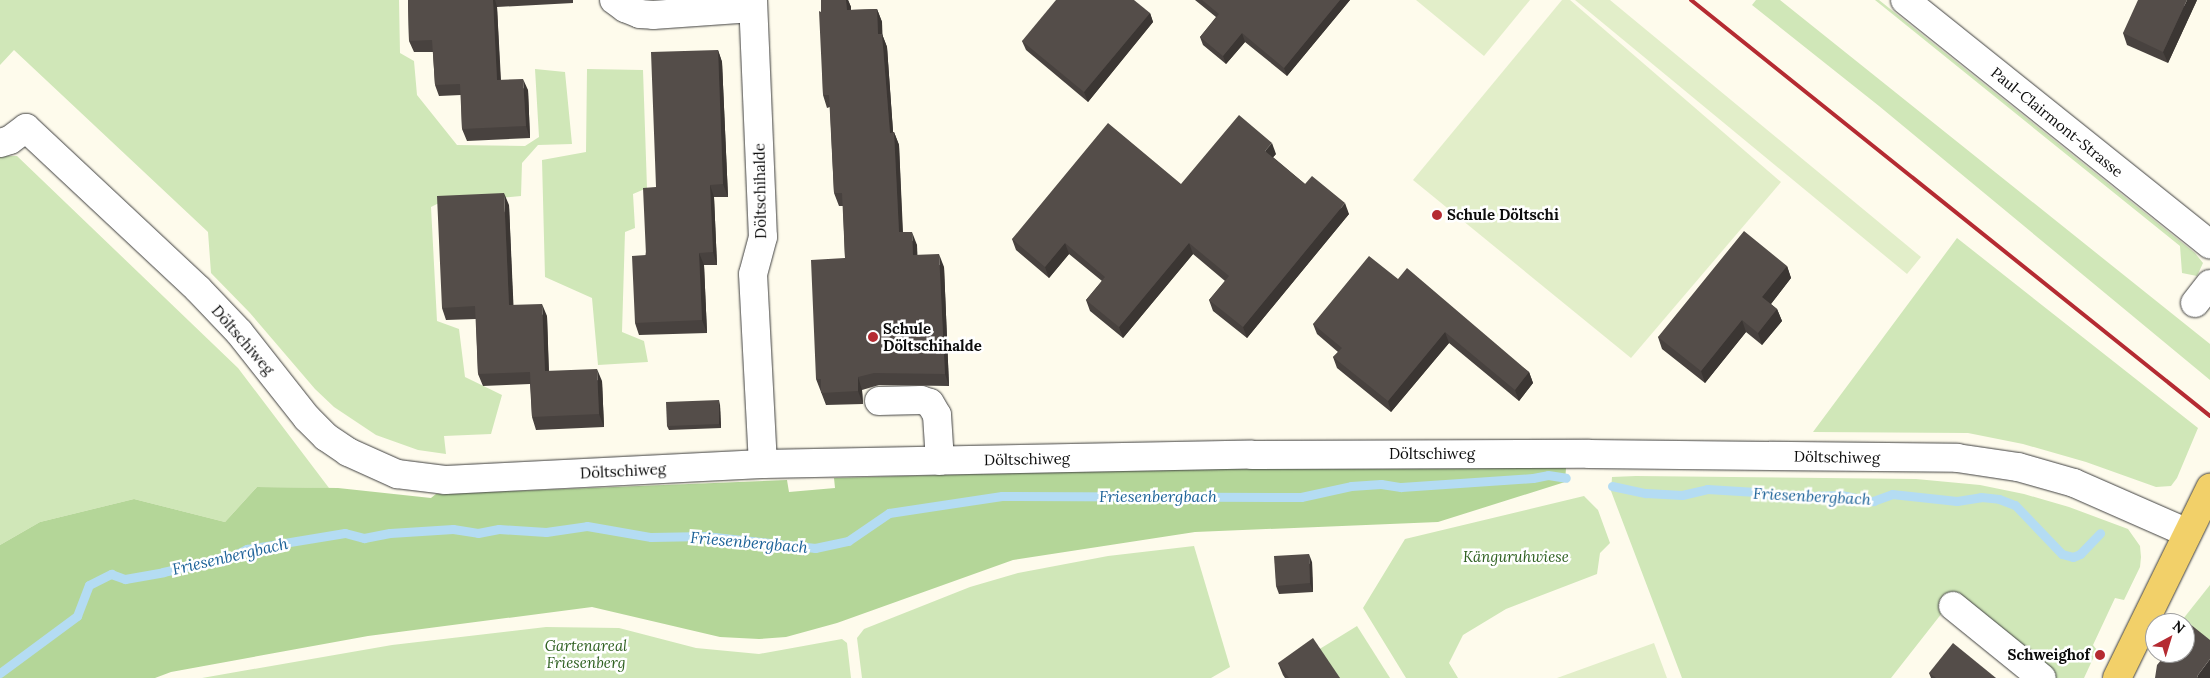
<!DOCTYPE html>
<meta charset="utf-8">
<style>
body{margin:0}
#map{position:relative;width:2210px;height:678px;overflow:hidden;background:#fefbec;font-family:Lora,serif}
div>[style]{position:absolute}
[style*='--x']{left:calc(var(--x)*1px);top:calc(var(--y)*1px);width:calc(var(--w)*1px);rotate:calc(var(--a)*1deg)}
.green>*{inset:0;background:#d0e7b8}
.forest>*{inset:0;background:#b4d698}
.pitch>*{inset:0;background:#e2eec9}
.stream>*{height:9px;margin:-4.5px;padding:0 4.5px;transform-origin:4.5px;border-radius:4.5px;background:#b4dcf3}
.roads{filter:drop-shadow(0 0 1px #3f3f3f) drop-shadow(0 0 1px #3f3f3f)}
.minor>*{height:28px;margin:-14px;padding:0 14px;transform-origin:14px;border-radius:14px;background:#fff}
.major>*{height:28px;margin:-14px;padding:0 14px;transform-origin:14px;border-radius:14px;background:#f2d069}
.rail>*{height:4px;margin:-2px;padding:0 2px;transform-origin:2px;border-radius:2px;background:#b52b32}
.wall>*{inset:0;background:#48423f}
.shaded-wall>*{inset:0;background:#3b3633}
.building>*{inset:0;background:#544d49}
.dots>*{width:14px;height:14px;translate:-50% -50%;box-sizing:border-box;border:2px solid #fff;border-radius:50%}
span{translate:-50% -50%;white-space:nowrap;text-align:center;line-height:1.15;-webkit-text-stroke:5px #fff;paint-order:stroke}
.street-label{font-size:15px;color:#0c0c0c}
.poi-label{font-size:15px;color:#0c0c0c;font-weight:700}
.left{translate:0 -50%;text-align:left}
.right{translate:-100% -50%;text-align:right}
.park-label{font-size:15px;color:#2e6020;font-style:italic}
.water-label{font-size:16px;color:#1c6298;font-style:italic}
.north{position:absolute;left:2145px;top:613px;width:50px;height:50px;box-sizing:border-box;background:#fff;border:1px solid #9e9e9e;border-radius:50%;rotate:39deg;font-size:14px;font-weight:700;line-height:20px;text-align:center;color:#0c0c0c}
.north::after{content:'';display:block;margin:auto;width:18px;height:22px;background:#b52b32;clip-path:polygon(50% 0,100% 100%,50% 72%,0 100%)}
</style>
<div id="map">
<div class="green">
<div style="clip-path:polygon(0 0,399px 0,400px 53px,414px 61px,417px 95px,457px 145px,525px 146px,539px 137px,535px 69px,565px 72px,572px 144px,538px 145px,522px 163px,521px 196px,437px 204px,431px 207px,437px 321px,459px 329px,465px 377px,502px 395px,491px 434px,444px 436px,446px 454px,418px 450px,376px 435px,334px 407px,315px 389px,250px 313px,211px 273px,208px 232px,14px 50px,0 65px)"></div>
<div style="clip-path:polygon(1756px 0,1780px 0,2210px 344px,2210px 380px,1879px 106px,1752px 5px)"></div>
<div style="clip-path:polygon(1875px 0,1879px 0,2195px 253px,2203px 263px,2197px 276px,2182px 273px,2180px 246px)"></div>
<div style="clip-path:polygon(587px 69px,643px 70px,647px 188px,633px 194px,635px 228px,625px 232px,622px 332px,644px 341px,648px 362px,598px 365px,592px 298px,545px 277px,542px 160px,586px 152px)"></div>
<div style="clip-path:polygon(0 156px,17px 156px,238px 368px,329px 488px,257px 487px,225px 522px,134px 499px,40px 522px,0 545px)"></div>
<div style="clip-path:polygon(1957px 238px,2198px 428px,2177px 478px,2171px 486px,2156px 487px,2086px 462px,2023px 444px,1968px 433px,1813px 432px)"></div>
<div style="clip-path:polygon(1636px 476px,1916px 479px,1980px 485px,2024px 494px,2069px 507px,2128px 529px,2140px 546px,2141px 557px,2140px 567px,2124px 600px,2115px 598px,2093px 645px,2097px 650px,2084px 678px,2050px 678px,1953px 599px,1891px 678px,1682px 678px,1611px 491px,1612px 477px)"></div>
<div style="clip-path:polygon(1584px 496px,1598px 510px,1610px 543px,1600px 553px,1597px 574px,1506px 609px,1463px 635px,1449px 663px,1458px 678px,1406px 678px,1363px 608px,1405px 539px)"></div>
<div style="clip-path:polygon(1194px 546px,1230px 667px,1211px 678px,862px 678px,857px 638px,864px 629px,970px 587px,1018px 573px,1108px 556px)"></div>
<div style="clip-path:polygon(2210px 585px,2210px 643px,2183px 619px)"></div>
<div style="clip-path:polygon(1357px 626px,1390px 678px,1337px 678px,1318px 650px)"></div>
<div style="clip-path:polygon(546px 627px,619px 628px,696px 648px,759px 654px,842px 639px,847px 643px,851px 678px,202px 678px,392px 645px)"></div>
</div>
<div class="forest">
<div style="clip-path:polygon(1566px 468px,1565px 482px,1438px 522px,1195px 532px,1013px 560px,837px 623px,786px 637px,759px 639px,720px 637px,592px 607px,368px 636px,171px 672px,155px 678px,0 678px,0 545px,40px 522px,134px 499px,225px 522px,257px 487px,338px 488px,431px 498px,436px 494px,787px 480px,789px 492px,835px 488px,834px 478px,1157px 469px)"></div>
</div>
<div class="pitch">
<div style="clip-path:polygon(1416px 0,1530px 0,1484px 56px)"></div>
<div style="clip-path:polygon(1562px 0,1570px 0,1781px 182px,1631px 358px,1413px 180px)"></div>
<div style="clip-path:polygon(1575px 0,1610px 0,1921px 257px,1907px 274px)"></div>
<div style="clip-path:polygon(1654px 643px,1667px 678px,1557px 678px)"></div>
</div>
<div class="stream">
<div style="--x:1612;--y:486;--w:35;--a:12"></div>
<div style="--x:1646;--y:493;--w:36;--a:3"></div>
<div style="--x:1682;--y:495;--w:26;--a:-13"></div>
<div style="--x:1707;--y:489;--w:49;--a:3.5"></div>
<div style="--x:1756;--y:492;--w:26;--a:11"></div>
<div style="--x:1782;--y:497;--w:59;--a:-1.9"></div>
<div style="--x:1841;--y:495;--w:33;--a:11"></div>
<div style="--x:1873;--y:501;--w:20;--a:-20"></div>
<div style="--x:1892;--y:494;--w:65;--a:6.1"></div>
<div style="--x:1957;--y:501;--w:24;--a:-9"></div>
<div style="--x:1981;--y:497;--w:18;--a:6"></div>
<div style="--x:1999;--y:499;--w:17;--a:21"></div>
<div style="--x:2015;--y:505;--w:68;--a:46.2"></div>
<div style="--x:2062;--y:554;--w:11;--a:15"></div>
<div style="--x:2073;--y:557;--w:8;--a:-23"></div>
<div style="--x:2080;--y:554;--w:29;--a:-46"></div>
<div style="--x:0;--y:673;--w:96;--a:-36.5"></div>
<div style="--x:77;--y:616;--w:33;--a:-69"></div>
<div style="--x:89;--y:585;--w:25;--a:-27"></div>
<div style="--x:111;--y:574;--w:15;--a:20"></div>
<div style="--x:125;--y:579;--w:39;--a:-10"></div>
<div style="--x:163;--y:572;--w:70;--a:-12.4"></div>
<div style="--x:231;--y:557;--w:18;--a:-27"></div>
<div style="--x:247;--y:549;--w:99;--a:-9.3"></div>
<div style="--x:345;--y:533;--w:20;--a:15"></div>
<div style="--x:364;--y:538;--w:26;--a:-11"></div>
<div style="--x:390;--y:533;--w:63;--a:-3.6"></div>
<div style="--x:453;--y:529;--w:25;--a:9"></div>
<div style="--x:478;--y:533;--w:21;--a:-11"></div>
<div style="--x:499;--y:529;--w:47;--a:3.7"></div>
<div style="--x:546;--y:532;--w:41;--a:-8.3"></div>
<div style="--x:587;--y:526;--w:65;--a:9.8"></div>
<div style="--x:651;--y:537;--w:54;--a:-1.1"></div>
<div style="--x:705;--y:536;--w:111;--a:6.2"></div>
<div style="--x:815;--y:548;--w:34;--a:-12"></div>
<div style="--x:848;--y:541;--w:50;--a:-34.3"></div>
<div style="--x:889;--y:513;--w:114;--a:-8.6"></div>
<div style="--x:1002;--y:496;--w:299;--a:0.2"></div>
<div style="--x:1301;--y:497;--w:51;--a:-12.4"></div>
<div style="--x:1351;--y:486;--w:30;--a:-4"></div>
<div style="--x:1381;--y:484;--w:20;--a:9"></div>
<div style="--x:1401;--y:487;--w:132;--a:-3.9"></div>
<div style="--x:1533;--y:478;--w:15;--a:-11"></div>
<div style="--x:1548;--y:475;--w:18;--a:9"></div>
</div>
<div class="roads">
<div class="minor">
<div style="--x:614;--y:0;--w:14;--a:36"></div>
<div style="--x:625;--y:8;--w:16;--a:22"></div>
<div style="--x:640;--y:14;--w:13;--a:4"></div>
<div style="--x:653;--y:15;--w:100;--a:-4"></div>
<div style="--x:753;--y:0;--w:237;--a:87.6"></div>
<div style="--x:763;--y:237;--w:38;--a:105"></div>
<div style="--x:753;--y:274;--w:190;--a:87"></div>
<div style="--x:1905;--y:0;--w:391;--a:38.7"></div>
<div style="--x:0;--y:143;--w:10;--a:-17"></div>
<div style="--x:10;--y:140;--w:20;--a:-37"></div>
<div style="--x:26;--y:128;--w:236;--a:43.1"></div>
<div style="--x:198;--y:289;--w:59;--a:46.4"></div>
<div style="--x:239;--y:332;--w:110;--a:51.7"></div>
<div style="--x:307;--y:418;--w:27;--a:45"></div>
<div style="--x:326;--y:437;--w:27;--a:34"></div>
<div style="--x:348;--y:452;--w:54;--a:24.2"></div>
<div style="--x:397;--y:474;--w:48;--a:7.1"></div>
<div style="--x:445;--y:480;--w:318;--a:-2.9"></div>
<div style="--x:763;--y:464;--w:489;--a:-1.1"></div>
<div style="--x:1252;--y:455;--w:337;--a:-0.2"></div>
<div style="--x:1589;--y:454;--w:368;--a:0.6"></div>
<div style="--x:1957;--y:458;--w:62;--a:8.4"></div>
<div style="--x:2018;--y:467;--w:58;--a:15.9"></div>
<div style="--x:2074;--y:483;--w:124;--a:23.7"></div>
<div style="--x:2195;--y:303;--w:24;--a:-52"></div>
<div style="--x:879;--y:401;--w:42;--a:-1.4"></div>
<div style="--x:921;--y:400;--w:9;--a:18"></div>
<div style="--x:930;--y:403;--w:14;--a:60"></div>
<div style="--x:937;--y:415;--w:46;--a:86.3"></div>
<div style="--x:1953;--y:606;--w:114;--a:39"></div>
</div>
<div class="major">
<div style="--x:2117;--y:678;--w:212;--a:-63.9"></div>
</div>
</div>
<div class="rail">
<div style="--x:1691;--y:0;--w:665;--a:38.71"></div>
</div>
<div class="wall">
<div style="clip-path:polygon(408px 0,573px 0,573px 3px,497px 7px,501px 80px,528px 90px,530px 138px,467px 141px,462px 129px,461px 95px,439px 96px,435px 85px,433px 52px,414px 52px,409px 41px)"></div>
<div style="clip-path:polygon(821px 0,848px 0,851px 7px,851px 10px,877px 9px,882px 22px,882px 34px,887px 47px,893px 132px,894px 132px,899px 145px,903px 232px,917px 245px,917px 255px,944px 267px,949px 386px,879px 385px,862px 390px,863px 404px,826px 405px,816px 379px,845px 258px,843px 206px,839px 206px,834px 193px,830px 107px,827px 108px,823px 95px)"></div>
<div style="clip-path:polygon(1195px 0,1350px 0,1287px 76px,1245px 42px,1226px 64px,1203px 45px,1200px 37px,1216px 17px)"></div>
<div style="clip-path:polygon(2197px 0,2168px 63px,2127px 45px,2123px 33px)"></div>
<div style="clip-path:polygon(1150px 13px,1153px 22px,1088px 102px,1026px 50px,1022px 41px)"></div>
<div style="clip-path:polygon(718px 50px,722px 62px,728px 197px,714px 197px,717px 265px,704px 265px,707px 333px,639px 335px,635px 323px,656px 187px)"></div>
<div style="clip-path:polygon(1276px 154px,1273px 157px,1305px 184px,1349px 214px,1247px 338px,1213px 311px,1209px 300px,1225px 281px,1193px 254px,1123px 338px,1090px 311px,1086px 300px,1102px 281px,1069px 254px,1049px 278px,1016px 250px,1012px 239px)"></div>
<div style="clip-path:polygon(509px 205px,513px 305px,547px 316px,549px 371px,602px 381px,604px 427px,536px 430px,532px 417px,530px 384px,483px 386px,478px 374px,476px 319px,446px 320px,442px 308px)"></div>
<div style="clip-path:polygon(1787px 266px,1791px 278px,1771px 304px,1777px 309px,1782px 321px,1762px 345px,1746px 332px,1705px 383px,1662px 349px,1658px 337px)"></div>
<div style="clip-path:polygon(1398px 279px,1529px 372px,1533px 383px,1519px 401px,1449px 343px,1391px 412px,1337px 368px,1333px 357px,1338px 352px,1317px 334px,1313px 324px)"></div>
<div style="clip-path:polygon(720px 405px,721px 428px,669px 430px,667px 426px)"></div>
<div style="clip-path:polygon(1312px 562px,1313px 592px,1279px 594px,1276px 586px)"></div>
<div style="clip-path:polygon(1278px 663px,1340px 678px,1285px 678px,1283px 675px)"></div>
<div style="clip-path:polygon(1929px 673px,1996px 678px,1931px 678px)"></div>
</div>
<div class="shaded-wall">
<div style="clip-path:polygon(493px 0,495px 0,497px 7px,501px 92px,497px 80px)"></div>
<div style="clip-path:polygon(846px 0,848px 0,851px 7px,851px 23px,847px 10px)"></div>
<div style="clip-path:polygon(1340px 0,1350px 0,1287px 76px,1284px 68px)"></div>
<div style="clip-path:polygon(2187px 0,2197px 0,2168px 63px,2163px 52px)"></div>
<div style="clip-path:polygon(877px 9px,882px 22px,883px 47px,878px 34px)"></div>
<div style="clip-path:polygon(1150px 13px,1153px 22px,1088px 102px,1084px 92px)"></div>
<div style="clip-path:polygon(1242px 33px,1245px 42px,1226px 64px,1223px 56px)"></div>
<div style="clip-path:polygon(882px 34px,887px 47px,894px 145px,890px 133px)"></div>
<div style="clip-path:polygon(718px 50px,722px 62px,728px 197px,723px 184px)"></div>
<div style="clip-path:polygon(523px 79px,528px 90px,530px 138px,526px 126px)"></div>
<div style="clip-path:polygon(894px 132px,899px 145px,903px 245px,899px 232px)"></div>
<div style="clip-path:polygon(1272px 143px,1276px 154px,1269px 162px,1265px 151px)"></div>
<div style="clip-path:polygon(710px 185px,714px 197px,717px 265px,713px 252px)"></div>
<div style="clip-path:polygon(504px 193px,509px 205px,514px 317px,509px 305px)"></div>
<div style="clip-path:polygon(1345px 203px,1349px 214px,1247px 338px,1243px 327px)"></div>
<div style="clip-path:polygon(912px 232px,917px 245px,918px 268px,913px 255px)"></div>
<div style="clip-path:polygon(1065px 243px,1069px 254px,1049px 278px,1045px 267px)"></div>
<div style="clip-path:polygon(1189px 243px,1193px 254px,1123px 338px,1119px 327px)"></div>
<div style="clip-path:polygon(699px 253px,704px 265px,707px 333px,702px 320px)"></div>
<div style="clip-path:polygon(939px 254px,944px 267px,949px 386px,945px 374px)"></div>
<div style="clip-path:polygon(1787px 266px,1791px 278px,1767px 309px,1762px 297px)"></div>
<div style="clip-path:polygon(542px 304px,547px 316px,549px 383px,545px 371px)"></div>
<div style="clip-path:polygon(1777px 309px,1782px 321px,1762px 345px,1758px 333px)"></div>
<div style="clip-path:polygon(1742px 320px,1746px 332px,1705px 383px,1701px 371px)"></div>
<div style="clip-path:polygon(1445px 332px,1449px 343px,1391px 412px,1388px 401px)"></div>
<div style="clip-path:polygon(597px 369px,602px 381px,604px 427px,599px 414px)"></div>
<div style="clip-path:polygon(1529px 372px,1533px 383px,1519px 401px,1515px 390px)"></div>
<div style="clip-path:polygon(858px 377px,862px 390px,863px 404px,858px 391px)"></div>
<div style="clip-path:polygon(719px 400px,720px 405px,721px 428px,719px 424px)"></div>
<div style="clip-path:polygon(1309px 554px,1312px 562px,1313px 592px,1310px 583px)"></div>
<div style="clip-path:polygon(2210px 659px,2210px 678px,2197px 678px,2198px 675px)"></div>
</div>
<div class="building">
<div style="clip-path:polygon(408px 0,493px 0,497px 80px,523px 79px,526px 126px,462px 129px,460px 84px,435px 85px,432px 40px,409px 41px)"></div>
<div style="clip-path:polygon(821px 0,846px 0,847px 10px,877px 9px,878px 34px,882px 34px,890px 133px,894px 132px,899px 232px,912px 232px,913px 255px,939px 254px,945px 374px,874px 373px,858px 377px,858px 391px,821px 393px,821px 379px,816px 379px,811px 260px,845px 258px,842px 193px,834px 193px,829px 95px,823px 95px,819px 11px,821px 12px)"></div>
<div style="clip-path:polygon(1056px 0,1134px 0,1150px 13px,1084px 92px,1022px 41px)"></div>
<div style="clip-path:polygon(1202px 0,1340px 0,1284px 68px,1242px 33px,1223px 56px,1200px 37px,1219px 14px)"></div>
<div style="clip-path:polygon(2138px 0,2187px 0,2163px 52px,2123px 33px)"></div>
<div style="clip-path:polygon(718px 50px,723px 184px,710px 185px,713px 252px,699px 253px,702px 320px,635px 323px,632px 256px,646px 255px,643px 188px,656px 187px,651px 52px)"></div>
<div style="clip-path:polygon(1239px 115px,1272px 143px,1265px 151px,1305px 184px,1312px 176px,1345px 203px,1243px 327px,1209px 300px,1229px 276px,1189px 243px,1119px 327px,1086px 300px,1105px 277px,1065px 243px,1045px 267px,1012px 239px,1108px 123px,1181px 184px)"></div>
<div style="clip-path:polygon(504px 193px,509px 305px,542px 304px,545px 371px,597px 369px,599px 414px,532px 417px,530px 372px,478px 374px,475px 306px,442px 308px,437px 196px)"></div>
<div style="clip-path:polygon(1744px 231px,1787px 266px,1762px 297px,1777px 309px,1758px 333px,1742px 320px,1701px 371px,1658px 337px)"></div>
<div style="clip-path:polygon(1369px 256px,1398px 279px,1407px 268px,1529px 372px,1515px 390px,1445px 332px,1388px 401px,1333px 357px,1342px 348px,1313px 324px)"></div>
<div style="clip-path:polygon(719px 400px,719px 424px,667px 426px,666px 402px)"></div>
<div style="clip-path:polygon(1309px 554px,1310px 583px,1276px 586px,1274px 556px)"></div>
<div style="clip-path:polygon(2190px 624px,2210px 640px,2210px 659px,2198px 675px,2197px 678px,2155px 678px,2157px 665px,2167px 653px,2185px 653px,2185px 631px)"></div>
<div style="clip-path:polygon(1313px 638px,1340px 678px,1289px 678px,1278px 663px)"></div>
<div style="clip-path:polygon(1953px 643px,1996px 678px,1936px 678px,1929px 673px)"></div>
</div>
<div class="dots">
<div style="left:1437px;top:215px;background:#b52b32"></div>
<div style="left:873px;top:337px;background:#b52b32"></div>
<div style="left:2100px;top:655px;background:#b52b32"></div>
</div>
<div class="street-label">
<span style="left:2057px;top:122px;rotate:39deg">Paul-Clairmont-Strasse</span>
<span style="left:760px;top:191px;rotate:-91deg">Döltschihalde</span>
<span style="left:243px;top:340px;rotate:49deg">Döltschiweg</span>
<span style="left:1432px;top:454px">Döltschiweg</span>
<span style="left:1837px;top:457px;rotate:1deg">Döltschiweg</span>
<span style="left:1027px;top:459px;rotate:-1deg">Döltschiweg</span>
<span style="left:623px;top:471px;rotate:-3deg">Döltschiweg</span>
</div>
<div class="poi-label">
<span class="left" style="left:1447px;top:215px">Schule Döltschi</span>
<span class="left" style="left:883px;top:337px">Schule<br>Döltschihalde</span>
<span class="right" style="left:2090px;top:655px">Schweighof</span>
</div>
<div class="park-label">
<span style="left:1516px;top:557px">Känguruhwiese</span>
<span style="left:586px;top:654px">Gartenareal<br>Friesenberg</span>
</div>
<div class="water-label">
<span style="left:1158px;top:496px">Friesenbergbach</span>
<span style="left:1812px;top:496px;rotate:3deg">Friesenbergbach</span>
<span style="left:749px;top:542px;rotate:5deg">Friesenbergbach</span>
<span style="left:230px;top:556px;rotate:-13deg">Friesenbergbach</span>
</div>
<div class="north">N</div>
</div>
